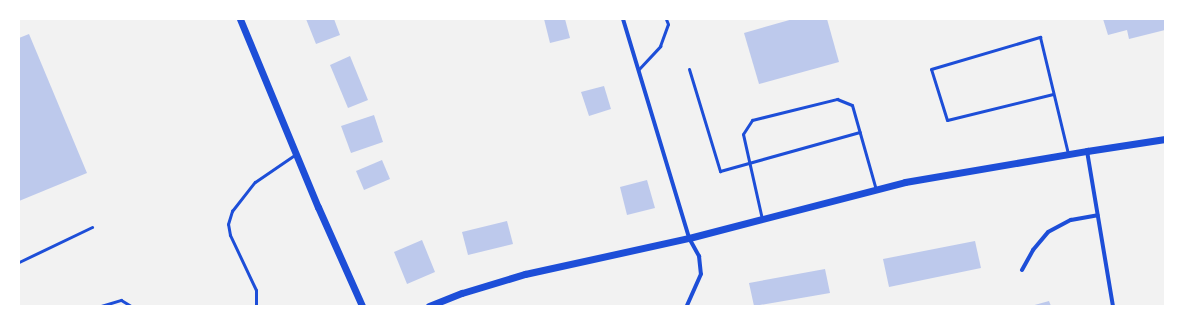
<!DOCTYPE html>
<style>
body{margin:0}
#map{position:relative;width:1184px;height:325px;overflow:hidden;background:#f2f2f2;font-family:Lato,sans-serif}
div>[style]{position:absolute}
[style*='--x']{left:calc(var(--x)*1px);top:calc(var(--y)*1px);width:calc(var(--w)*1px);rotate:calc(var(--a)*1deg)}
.building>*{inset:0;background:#bdc9ec}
.service>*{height:3px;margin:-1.5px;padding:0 1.5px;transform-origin:1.5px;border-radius:1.5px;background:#1d4ed8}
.minor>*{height:4px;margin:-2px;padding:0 2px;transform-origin:2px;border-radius:2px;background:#1d4ed8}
.tertiary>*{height:7px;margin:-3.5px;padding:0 3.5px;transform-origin:3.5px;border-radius:3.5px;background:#1d4ed8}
span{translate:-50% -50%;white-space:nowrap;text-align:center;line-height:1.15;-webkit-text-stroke:3px #fff;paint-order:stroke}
.frame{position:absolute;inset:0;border:20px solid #fff;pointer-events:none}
</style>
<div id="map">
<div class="building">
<div style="clip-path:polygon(306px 19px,334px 19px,340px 35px,316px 44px)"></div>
<div style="clip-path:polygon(544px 19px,565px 19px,570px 38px,550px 43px)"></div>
<div style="clip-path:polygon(793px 19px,827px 19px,839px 62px,759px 84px,744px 33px)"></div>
<div style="clip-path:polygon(1103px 19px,1165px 19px,1165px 30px,1129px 39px,1127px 30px,1108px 35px)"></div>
<div style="clip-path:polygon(29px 34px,87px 173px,19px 201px,19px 38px)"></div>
<div style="clip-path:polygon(350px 56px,368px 100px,348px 108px,330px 65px)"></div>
<div style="clip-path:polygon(604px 86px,611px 109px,589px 116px,581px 92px)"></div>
<div style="clip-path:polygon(374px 115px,383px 142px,351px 153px,341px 126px)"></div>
<div style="clip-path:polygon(382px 160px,390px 179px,364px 190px,356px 171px)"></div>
<div style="clip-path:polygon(647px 180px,655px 208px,627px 215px,620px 187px)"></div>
<div style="clip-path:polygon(507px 221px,513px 244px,468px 255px,462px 232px)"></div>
<div style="clip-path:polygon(422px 240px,435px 272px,407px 284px,394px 252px)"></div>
<div style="clip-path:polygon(975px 241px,981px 268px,889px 287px,883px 259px)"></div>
<div style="clip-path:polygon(825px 269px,830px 293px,754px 306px,749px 283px)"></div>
<div style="clip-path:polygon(1049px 301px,1051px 306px,1031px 306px)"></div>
</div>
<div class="service">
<div style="--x:689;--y:69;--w:107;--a:73.1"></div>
<div style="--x:720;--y:171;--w:145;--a:-15.6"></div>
<div style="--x:638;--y:70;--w:33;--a:-47"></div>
<div style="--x:660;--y:46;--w:23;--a:-70"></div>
<div style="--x:668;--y:24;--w:5;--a:-112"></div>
<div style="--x:1053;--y:94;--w:109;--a:166.2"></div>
<div style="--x:947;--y:120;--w:53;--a:-107.4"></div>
<div style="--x:931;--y:69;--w:114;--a:-16.4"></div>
<div style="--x:1040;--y:37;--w:120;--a:76.5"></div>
<div style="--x:762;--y:219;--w:87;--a:-102.6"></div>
<div style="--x:743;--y:134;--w:17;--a:-57"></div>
<div style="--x:752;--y:120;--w:88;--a:-13.9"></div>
<div style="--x:837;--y:99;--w:16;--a:22"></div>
<div style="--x:852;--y:105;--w:88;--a:74.2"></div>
<div style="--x:19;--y:262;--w:81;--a:-25.6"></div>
<div style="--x:101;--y:306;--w:21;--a:-17"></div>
<div style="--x:121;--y:300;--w:12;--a:31"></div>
<div style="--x:256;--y:306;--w:16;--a:-90"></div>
<div style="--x:256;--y:290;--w:61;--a:-115.3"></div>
<div style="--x:230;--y:235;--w:11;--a:-100"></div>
<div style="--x:228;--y:224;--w:14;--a:-73"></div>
<div style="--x:232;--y:211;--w:37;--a:-52"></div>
<div style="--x:255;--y:182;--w:50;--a:-34.3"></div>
</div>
<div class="minor">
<div style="--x:623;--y:19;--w:229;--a:73.2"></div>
<div style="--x:689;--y:238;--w:21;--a:61"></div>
<div style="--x:699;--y:256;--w:18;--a:84"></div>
<div style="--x:701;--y:274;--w:35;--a:114"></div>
<div style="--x:1087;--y:151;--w:157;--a:80.5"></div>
<div style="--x:1022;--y:270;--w:23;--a:-61"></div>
<div style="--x:1033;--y:250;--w:23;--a:-50"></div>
<div style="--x:1048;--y:232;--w:26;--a:-28"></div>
<div style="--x:1071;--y:220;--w:27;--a:-10"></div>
</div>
<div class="tertiary">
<div style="--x:240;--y:19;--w:204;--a:67.5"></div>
<div style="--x:318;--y:207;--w:108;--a:66"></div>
<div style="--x:429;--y:306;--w:35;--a:-22"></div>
<div style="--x:462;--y:293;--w:66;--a:-16.8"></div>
<div style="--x:525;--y:274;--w:168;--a:-12.4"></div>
<div style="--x:689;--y:238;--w:223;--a:-14.5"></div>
<div style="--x:905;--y:182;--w:185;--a:-9.7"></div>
<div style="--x:1087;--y:151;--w:79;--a:-8.7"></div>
</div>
<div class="frame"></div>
</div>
